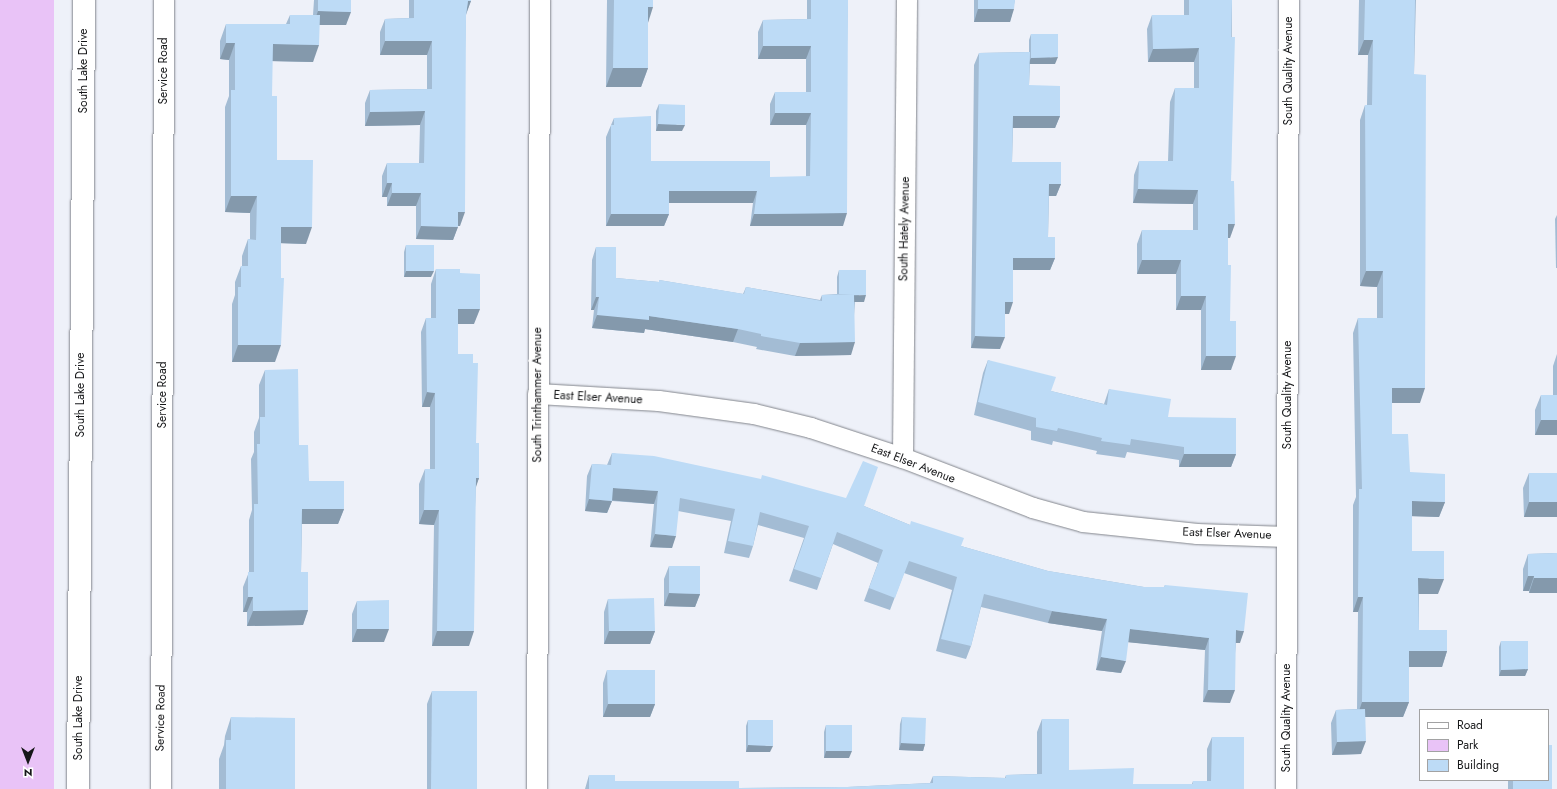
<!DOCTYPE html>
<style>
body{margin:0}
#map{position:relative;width:1557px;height:789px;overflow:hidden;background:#eef1f9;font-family:Jost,sans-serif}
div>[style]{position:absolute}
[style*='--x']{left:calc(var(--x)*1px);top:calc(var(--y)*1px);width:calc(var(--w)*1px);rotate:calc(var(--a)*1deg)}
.green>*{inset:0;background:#e9c3f7}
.roads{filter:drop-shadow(0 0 1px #82858c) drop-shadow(0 0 1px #82858c)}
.street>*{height:20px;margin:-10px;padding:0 10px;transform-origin:10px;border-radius:10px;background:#fff}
.secondary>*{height:22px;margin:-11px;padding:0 11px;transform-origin:11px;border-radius:11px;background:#fff}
.wall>*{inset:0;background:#a3bcd4}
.shaded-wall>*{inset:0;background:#8499ac}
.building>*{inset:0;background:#bddbf6}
span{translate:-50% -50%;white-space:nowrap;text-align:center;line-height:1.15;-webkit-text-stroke:3.5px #fff;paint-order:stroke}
.street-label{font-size:12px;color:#161719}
.legend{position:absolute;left:1419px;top:709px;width:130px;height:72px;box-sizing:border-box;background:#fff;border:1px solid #a2a2a3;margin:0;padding:5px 7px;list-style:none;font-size:12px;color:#161719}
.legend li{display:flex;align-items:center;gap:8px;height:20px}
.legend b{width:20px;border:1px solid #a2a2a3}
.north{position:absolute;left:8px;top:741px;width:40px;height:40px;-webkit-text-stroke:3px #fff;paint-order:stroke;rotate:180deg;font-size:11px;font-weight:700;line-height:16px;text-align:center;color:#161719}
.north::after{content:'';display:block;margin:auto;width:14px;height:18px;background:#161719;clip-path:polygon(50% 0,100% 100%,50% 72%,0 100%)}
</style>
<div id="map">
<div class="green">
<div style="clip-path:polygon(0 0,54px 0,54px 789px,0 789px)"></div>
</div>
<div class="roads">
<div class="street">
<div style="--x:538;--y:394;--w:121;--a:3.3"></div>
<div style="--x:659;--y:401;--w:96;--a:7.8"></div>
<div style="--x:754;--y:414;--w:59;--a:13.8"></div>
<div style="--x:811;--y:428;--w:97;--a:18.1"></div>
<div style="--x:903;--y:458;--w:139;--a:21"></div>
<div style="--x:1033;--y:508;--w:52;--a:15.6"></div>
<div style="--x:1083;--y:522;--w:115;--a:6"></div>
<div style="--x:1197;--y:534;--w:90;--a:1.9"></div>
<div style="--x:903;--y:458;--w:458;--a:-89.5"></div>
<div style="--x:161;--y:789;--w:789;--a:-89.78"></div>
<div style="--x:537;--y:789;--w:789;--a:-89.78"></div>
<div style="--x:1286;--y:789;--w:789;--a:-89.78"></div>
</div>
<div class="secondary">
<div style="--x:78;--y:789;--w:789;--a:-89.56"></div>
</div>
</div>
<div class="wall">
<div style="clip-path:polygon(314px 0,351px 0,346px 25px,319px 25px,313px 62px,272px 61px,272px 96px,277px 160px,306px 244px,281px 243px,275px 362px,232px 362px,232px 304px,235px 295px,235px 282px,241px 266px,242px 266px,242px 256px,248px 239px,250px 239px,250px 213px,225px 212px,225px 107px,229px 96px,229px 60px,220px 59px,220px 41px,226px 24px,286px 24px,290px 15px,313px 15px)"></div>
<div style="clip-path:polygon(409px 0,471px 0,466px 15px,460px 226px,458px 226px,453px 240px,416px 239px,416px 206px,387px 206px,387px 197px,382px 197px,382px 176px,387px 163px,419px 163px,420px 125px,365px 126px,365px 103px,370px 90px,427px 89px,427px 55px,380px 55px,380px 32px,385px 19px,409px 18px)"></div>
<div style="clip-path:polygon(607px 0,653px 0,648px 22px,648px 68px,641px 87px,606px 87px)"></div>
<div style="clip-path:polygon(807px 0,848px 0,843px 226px,750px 226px,753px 203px,669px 203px,669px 214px,664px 226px,606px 226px,606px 137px,614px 118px,651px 161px,770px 177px,806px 177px,806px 125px,770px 125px,770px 104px,775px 92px,806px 92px,806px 59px,758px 59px,758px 32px,763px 20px,807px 19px)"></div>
<div style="clip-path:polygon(974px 0,1015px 0,1010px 22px,974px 22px)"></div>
<div style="clip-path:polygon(1184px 0,1232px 0,1231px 181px,1230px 238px,1228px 238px,1228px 265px,1230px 321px,1231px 370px,1201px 370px,1201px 310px,1176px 310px,1176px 274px,1137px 274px,1137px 244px,1142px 230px,1193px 230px,1193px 204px,1133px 203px,1134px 175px,1139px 161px,1168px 161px,1170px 102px,1175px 88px,1194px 88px,1194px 62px,1148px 62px,1147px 29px,1152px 15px,1184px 15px)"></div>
<div style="clip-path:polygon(1359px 0,1416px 0,1414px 74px,1420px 403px,1392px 403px,1392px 434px,1410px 472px,1445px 502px,1439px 517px,1412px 516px,1412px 551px,1438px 594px,1419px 594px,1419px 630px,1447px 651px,1442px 667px,1409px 667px,1409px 702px,1403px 717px,1365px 717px,1361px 754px,1332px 755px,1331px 723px,1336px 710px,1357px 709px,1358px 612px,1353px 612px,1353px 505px,1356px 497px,1353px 333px,1358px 318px,1377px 318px,1377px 287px,1360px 286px,1360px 120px,1365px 105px,1367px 105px,1368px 55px,1358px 55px)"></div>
<div style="clip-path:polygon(1031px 34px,1055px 64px,1030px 64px,1029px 85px,1060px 116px,1055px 128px,1013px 128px,1012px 162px,1061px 184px,1056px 196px,1049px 196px,1048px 237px,1055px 258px,1050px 270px,1013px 270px,1009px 314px,1005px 314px,1000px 349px,971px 348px,974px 65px,979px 53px,1029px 52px,1029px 40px)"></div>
<div style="clip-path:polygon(659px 104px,682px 131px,656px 131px,656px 111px)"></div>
<div style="clip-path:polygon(1557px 215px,1557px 268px,1556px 268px,1555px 219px)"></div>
<div style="clip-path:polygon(406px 245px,431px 277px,404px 277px,404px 252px)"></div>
<div style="clip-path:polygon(596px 247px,616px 278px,659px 282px,659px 280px,743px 294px,746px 287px,820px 300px,822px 295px,837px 294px,837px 277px,839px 270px,864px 302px,855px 302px,851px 355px,795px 356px,756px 349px,757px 347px,733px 342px,645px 329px,644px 333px,592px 328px,594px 310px,591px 310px,592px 260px)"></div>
<div style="clip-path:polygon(436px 269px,460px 273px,474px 324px,458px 324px,458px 354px,473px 363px,476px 443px,479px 478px,476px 485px,469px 646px,432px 646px,434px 525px,419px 524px,419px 484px,425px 469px,430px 469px,430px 407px,422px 407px,421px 332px,426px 318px,431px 318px,431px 284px)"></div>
<div style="clip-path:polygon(1557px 354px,1557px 435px,1535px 435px,1535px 410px,1541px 395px,1553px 395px,1553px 366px)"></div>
<div style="clip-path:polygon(988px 360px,1051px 391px,1104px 404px,1109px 389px,1168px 417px,1236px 454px,1231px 467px,1179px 467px,1179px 460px,1127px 452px,1125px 458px,1096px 454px,1097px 451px,1053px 441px,1052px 445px,1031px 440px,1031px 431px,974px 415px,983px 373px)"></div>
<div style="clip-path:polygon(265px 370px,299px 445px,309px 481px,344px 509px,338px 524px,302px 524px,301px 572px,308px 610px,303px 625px,247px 626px,247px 612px,243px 612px,243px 587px,249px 572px,249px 520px,252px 510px,251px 459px,254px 452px,254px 432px,259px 418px,259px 385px)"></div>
<div style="clip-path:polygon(612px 453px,864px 506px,961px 546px,1048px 571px,1144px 587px,1164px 587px,1165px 585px,1240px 643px,1236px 643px,1230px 703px,1203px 702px,1205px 650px,1128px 642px,1121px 673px,1096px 670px,1102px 631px,1048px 623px,981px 607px,971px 646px,966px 659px,936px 651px,952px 590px,904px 573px,890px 610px,864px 601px,878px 563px,833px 544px,817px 590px,789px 581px,804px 538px,758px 525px,753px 546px,749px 558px,724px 553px,731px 521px,678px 511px,672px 548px,650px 547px,654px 504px,612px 501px,607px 513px,585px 511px,587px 476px,592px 464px,607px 465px)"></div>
<div style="clip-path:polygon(1529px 473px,1557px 517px,1524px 517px,1523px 488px)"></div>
<div style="clip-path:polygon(1557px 553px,1529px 593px,1529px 591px,1523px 591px,1523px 569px,1528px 554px)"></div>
<div style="clip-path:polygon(669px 566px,700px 594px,695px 607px,664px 606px,664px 579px)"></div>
<div style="clip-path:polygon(608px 599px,655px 631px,650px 644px,604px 644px,604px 612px)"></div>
<div style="clip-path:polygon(357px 601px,384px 642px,352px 642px,352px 614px)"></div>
<div style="clip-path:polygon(1501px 641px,1528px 669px,1525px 676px,1499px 676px,1499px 647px)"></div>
<div style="clip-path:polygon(607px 670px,655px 704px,650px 717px,603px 717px,603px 683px)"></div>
<div style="clip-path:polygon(432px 691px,477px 789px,427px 789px,427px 704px)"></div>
<div style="clip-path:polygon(231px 717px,295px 789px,219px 789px,219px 759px,224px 745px,225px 736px)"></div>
<div style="clip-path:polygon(902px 717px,925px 744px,923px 751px,899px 750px,900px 724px)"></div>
<div style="clip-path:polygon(1042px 719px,1069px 770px,1133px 784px,1192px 784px,1193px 781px,1207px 781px,1207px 749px,1212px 737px,1244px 789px,585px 789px,589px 775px,615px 781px,739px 788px,847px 787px,930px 783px,933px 776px,1005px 778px,1006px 775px,1037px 774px,1037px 732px)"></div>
<div style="clip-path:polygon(748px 720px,770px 752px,746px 752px,746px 726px)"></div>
<div style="clip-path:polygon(826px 725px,849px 758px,824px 758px,824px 732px)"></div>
<div style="clip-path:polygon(1508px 780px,1548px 780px,1552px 789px,1508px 789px)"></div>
</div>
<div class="shaded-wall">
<div style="clip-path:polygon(468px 1px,471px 1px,466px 14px)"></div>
<div style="clip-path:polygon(648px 7px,653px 7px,647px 26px)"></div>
<div style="clip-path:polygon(978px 9px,1014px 9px,1010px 22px,974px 22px)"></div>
<div style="clip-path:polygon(318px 11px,351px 12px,346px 25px,313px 25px)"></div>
<div style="clip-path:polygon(1364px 40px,1373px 40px,1368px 55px,1358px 55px)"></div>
<div style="clip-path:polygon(385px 41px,432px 41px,427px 55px,380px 55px)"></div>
<div style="clip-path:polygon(226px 43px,235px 43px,229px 60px,220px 59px)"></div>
<div style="clip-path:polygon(273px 44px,319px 45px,313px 62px,267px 61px)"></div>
<div style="clip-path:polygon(763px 46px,811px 46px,806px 59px,758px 59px)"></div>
<div style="clip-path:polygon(1199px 48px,1194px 62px,1148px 62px,1153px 49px)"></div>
<div style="clip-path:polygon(1058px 57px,1055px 64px,1028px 64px,1031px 58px)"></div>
<div style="clip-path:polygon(613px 68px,648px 68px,641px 87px,606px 87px)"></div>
<div style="clip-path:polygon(425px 111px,420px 125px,365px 126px,370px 112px)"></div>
<div style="clip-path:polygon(775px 113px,811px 113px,806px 125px,770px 125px)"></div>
<div style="clip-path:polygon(1013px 116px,1060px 116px,1055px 128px,1009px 128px)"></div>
<div style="clip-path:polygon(658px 124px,685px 125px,682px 131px,656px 131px)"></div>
<div style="clip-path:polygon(387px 183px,392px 183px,387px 197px,382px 197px)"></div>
<div style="clip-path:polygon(1049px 184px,1061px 184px,1056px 196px,1045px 196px)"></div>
<div style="clip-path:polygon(1138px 189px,1198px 190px,1193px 204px,1133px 203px)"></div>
<div style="clip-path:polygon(669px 191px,757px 191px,753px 203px,664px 203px)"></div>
<div style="clip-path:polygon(392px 193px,421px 193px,416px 206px,387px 206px)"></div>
<div style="clip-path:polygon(231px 196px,257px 196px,250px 213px,225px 212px)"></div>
<div style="clip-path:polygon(458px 212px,465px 212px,460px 226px,453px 226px)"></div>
<div style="clip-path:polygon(847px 213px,843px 226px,750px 226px,754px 214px)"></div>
<div style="clip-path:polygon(611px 214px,669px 214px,664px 226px,606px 226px)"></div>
<div style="clip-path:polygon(1228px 224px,1235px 224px,1230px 238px,1223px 238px)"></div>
<div style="clip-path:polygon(421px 226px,458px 227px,453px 240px,416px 239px)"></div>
<div style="clip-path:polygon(281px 227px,312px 227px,306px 244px,275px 243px)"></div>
<div style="clip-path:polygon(1013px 258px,1055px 258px,1050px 270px,1009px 270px)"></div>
<div style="clip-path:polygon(1142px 260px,1181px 260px,1176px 274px,1137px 274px)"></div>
<div style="clip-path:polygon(406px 271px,434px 271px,431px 277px,404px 277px)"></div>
<div style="clip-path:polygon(1366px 271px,1383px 271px,1377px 287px,1360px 286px)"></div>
<div style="clip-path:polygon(866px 295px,864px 302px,837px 302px,839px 296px)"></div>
<div style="clip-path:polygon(1181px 296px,1206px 296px,1201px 310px,1176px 310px)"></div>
<div style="clip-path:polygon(596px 297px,599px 297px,594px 310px,591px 310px)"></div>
<div style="clip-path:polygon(1005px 302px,1013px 302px,1009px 314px,1001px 314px)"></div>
<div style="clip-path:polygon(458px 309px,480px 309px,474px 324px,453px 324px)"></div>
<div style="clip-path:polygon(597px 315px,649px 316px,738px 329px,733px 342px,645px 329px,644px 333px,592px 328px)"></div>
<div style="clip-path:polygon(975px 336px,1005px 337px,1000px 349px,971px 348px)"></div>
<div style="clip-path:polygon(855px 342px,851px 355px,795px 356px,800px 343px)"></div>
<div style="clip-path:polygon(238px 345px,281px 345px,275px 362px,232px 362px)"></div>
<div style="clip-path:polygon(1206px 356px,1236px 356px,1231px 370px,1201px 370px)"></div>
<div style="clip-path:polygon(1392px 388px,1425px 388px,1420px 403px,1386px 403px)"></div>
<div style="clip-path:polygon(427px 392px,435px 393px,430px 407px,422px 407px)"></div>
<div style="clip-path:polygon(1541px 420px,1557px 420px,1557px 435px,1535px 435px)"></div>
<div style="clip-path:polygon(1184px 454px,1236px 454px,1231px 467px,1179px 467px)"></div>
<div style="clip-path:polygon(476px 478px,479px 478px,474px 493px)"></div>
<div style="clip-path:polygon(613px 488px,658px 491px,654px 504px,608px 500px)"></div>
<div style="clip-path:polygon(589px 499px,612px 501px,607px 513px,585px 511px)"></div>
<div style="clip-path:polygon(1412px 501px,1445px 502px,1439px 517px,1406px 516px)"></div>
<div style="clip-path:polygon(1529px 502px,1557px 502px,1557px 517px,1524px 517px)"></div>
<div style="clip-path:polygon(302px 509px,344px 509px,338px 524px,296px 524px)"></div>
<div style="clip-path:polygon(424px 510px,439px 510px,434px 525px,419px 524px)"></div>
<div style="clip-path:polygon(655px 534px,676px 536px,672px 548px,650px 547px)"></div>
<div style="clip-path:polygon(1528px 576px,1534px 576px,1529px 591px,1523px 591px)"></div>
<div style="clip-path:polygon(1418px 578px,1444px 579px,1438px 594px,1413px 594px)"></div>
<div style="clip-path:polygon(1534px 578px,1557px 578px,1557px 593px,1529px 593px)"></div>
<div style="clip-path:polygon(669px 593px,700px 594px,695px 607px,664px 606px)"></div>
<div style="clip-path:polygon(248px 597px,253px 597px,247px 612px,243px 612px)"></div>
<div style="clip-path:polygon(1358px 597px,1363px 597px,1358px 612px,1353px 612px)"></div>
<div style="clip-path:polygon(308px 610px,303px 625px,247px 626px,253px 611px)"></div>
<div style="clip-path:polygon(1052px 611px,1107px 619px,1102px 631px,1048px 623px)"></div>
<div style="clip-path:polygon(357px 629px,389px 629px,384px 642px,352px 642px)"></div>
<div style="clip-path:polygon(1130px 629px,1209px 638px,1205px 650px,1126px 642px)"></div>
<div style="clip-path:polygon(1236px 630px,1244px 631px,1240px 643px,1231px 643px)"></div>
<div style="clip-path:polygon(437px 631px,474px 631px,469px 646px,432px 646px)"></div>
<div style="clip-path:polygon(609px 631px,655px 631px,650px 644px,604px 644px)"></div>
<div style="clip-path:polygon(1409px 651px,1447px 651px,1442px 667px,1403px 667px)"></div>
<div style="clip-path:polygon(1101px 657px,1126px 661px,1121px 673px,1096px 670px)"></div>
<div style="clip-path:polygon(1528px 669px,1525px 676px,1499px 676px,1501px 670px)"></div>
<div style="clip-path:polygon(1208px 690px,1235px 690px,1230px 703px,1203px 702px)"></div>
<div style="clip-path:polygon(1362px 702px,1409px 702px,1403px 717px,1357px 717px)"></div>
<div style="clip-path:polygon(608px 704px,655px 704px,650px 717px,603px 717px)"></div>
<div style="clip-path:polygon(1366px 741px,1361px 754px,1332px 755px,1337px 742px)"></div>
<div style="clip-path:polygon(901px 743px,925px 744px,923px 751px,899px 750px)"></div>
<div style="clip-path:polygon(748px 745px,773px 746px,770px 752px,746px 752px)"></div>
<div style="clip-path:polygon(826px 751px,852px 751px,849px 758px,824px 758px)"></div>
</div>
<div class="building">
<div style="clip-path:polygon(318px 0,351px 0,351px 12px,318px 11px)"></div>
<div style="clip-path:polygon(414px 0,471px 0,471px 1px,468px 1px,466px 15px,465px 212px,458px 212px,458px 227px,421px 226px,421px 193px,392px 193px,392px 183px,387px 183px,387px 163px,424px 163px,425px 111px,370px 112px,370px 90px,432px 89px,432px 41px,385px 41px,385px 19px,414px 18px)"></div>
<div style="clip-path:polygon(614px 0,653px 0,653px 7px,648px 7px,648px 68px,613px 68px)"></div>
<div style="clip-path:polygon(811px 0,848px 0,847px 213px,754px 214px,757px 191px,669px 191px,669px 214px,611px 214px,611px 125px,614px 125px,614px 118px,651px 116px,651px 161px,770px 161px,770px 177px,810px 176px,811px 113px,775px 113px,775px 92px,811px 92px,811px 46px,763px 46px,763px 20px,811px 19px)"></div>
<div style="clip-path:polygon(978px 0,1015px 0,1014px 9px,978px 9px)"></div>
<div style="clip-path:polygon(1189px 0,1232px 0,1231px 37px,1235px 37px,1231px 181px,1234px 181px,1235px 224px,1228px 224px,1228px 265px,1231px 265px,1230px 321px,1236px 321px,1236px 356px,1206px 356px,1206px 296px,1181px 296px,1181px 260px,1142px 260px,1142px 230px,1198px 230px,1198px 190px,1138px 189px,1139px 161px,1173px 161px,1175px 88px,1199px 88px,1199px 48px,1153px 49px,1152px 15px,1189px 15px)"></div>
<div style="clip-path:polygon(1365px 0,1415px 0,1414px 74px,1426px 75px,1425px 388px,1392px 388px,1392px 434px,1408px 434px,1410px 472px,1445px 474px,1445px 502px,1412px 501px,1412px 551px,1444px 551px,1444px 579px,1418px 578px,1419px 630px,1447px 630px,1447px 651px,1409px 651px,1409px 702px,1362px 702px,1363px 597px,1358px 597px,1359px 489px,1362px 489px,1358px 318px,1383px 318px,1383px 271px,1366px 271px,1365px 105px,1372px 105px,1373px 40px,1364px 40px)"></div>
<div style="clip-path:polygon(290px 15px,320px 15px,319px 45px,273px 44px,272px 96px,277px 96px,277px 160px,313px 160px,312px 227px,281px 227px,281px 278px,284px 278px,281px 345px,238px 345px,238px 287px,241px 287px,241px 266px,248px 266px,248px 239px,256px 240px,257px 196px,231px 196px,231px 90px,235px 90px,235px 43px,226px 43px,226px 24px,290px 24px)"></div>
<div style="clip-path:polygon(1031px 34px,1058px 34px,1058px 57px,1031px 58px)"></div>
<div style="clip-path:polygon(1030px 52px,1029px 85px,1060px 86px,1060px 116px,1013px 116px,1012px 162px,1061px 162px,1061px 184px,1049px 184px,1048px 237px,1055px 237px,1055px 258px,1013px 258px,1013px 302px,1005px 302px,1005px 337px,975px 336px,979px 53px)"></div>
<div style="clip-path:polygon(659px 104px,685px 105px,685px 125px,658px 124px)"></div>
<div style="clip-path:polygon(406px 245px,434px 245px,434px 271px,406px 271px)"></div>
<div style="clip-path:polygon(596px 247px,616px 247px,616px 278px,659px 282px,659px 280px,744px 294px,746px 287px,822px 301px,822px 295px,854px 294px,855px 342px,800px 343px,761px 336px,761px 334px,738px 329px,649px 316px,649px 320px,597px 315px,599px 297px,596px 297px)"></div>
<div style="clip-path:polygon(436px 269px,460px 269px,460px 273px,480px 274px,480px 309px,458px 309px,458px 354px,473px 354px,473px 363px,478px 363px,476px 443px,479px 443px,479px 478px,476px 478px,474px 631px,437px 631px,439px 510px,424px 510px,425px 469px,435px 469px,435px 393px,427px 392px,426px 318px,436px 318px)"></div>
<div style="clip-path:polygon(839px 270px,866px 270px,866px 295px,854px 295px,854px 294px,839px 294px)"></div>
<div style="clip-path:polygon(988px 360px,1056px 377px,1051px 391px,1107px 405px,1109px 389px,1171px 399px,1168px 417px,1236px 418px,1236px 454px,1184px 454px,1184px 447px,1131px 439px,1130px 445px,1101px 441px,1102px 438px,1058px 428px,1057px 431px,1036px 427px,1036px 418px,978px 402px)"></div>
<div style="clip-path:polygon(298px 369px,299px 445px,308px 445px,309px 481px,344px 481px,344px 509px,302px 509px,301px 572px,308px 572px,308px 610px,253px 611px,253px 597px,248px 597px,248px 572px,254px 572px,254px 504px,258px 504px,257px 444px,260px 444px,260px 417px,265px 417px,265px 370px)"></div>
<div style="clip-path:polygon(1541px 395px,1557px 395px,1557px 420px,1541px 420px)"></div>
<div style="clip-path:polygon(612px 453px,654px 456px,761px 479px,762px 475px,846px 498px,863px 461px,878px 467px,864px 506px,910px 525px,911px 521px,964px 538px,961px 546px,1048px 571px,1144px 587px,1164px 587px,1165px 585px,1248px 593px,1244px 631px,1236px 630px,1235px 690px,1208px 690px,1209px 638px,1130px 629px,1126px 661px,1101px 657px,1107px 619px,1052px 611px,984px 594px,971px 646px,941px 639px,957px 577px,909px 561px,895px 598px,869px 588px,883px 550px,837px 532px,821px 578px,794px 569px,809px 526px,760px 512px,753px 546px,728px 541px,735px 509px,680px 498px,676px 536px,655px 534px,658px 491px,613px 488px,612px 501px,589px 499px,592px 464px,611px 465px)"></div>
<div style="clip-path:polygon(1529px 473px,1557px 473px,1557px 502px,1529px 502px)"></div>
<div style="clip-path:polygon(1557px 553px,1557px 578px,1534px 578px,1534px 576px,1528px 576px,1528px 554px)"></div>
<div style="clip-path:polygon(669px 566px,700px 566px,700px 594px,669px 593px)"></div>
<div style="clip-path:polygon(654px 598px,655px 631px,609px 631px,608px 599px)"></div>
<div style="clip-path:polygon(389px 600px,389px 629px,357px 629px,357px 601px)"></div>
<div style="clip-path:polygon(1501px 641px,1528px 641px,1528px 669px,1501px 670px)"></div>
<div style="clip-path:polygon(607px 670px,655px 670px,655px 704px,608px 704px)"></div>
<div style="clip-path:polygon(432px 691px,477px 691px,477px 789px,431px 789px)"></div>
<div style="clip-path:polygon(1365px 709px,1366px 741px,1337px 742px,1336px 710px)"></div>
<div style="clip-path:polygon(231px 717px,295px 718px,295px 789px,226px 789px,226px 740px,231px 740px)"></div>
<div style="clip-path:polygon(902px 717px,926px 718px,925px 744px,901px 743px)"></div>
<div style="clip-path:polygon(1042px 719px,1069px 719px,1069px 770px,1134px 768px,1133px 784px,1193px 784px,1193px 781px,1211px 781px,1212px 737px,1244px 737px,1244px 789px,589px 789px,589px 775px,615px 775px,615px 781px,739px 781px,739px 788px,847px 787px,933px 783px,933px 776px,1006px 778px,1006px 775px,1042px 774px)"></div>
<div style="clip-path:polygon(748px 720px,773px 720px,773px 746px,748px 745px)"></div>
<div style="clip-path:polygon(826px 725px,852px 725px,852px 751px,826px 751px)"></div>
<div style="clip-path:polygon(1548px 745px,1552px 745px,1552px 789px,1513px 789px,1513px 780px,1548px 780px)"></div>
</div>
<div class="street-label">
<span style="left:84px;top:71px;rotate:-90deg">South Lake Drive</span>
<span style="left:164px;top:71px;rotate:-90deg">Service Road</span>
<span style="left:1289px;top:71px;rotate:-90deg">South Quality Avenue</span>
<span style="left:905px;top:229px;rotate:-89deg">South Hately Avenue</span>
<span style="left:81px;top:395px;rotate:-90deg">South Lake Drive</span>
<span style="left:163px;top:395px;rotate:-90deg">Service Road</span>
<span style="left:538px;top:395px;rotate:-90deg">South Trinthammer Avenue</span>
<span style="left:1288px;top:395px;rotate:-90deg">South Quality Avenue</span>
<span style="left:598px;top:398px;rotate:3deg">East Elser Avenue</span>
<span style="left:913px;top:464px;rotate:21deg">East Elser Avenue</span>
<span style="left:1227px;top:534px;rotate:2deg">East Elser Avenue</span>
<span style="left:79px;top:718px;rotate:-90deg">South Lake Drive</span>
<span style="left:161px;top:718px;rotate:-89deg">Service Road</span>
<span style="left:1287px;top:718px;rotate:-90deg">South Quality Avenue</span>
</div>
<ul class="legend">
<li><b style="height:5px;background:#fff"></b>Road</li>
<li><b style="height:11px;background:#e9c3f7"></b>Park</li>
<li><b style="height:11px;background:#bddbf6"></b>Building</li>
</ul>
<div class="north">N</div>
</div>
